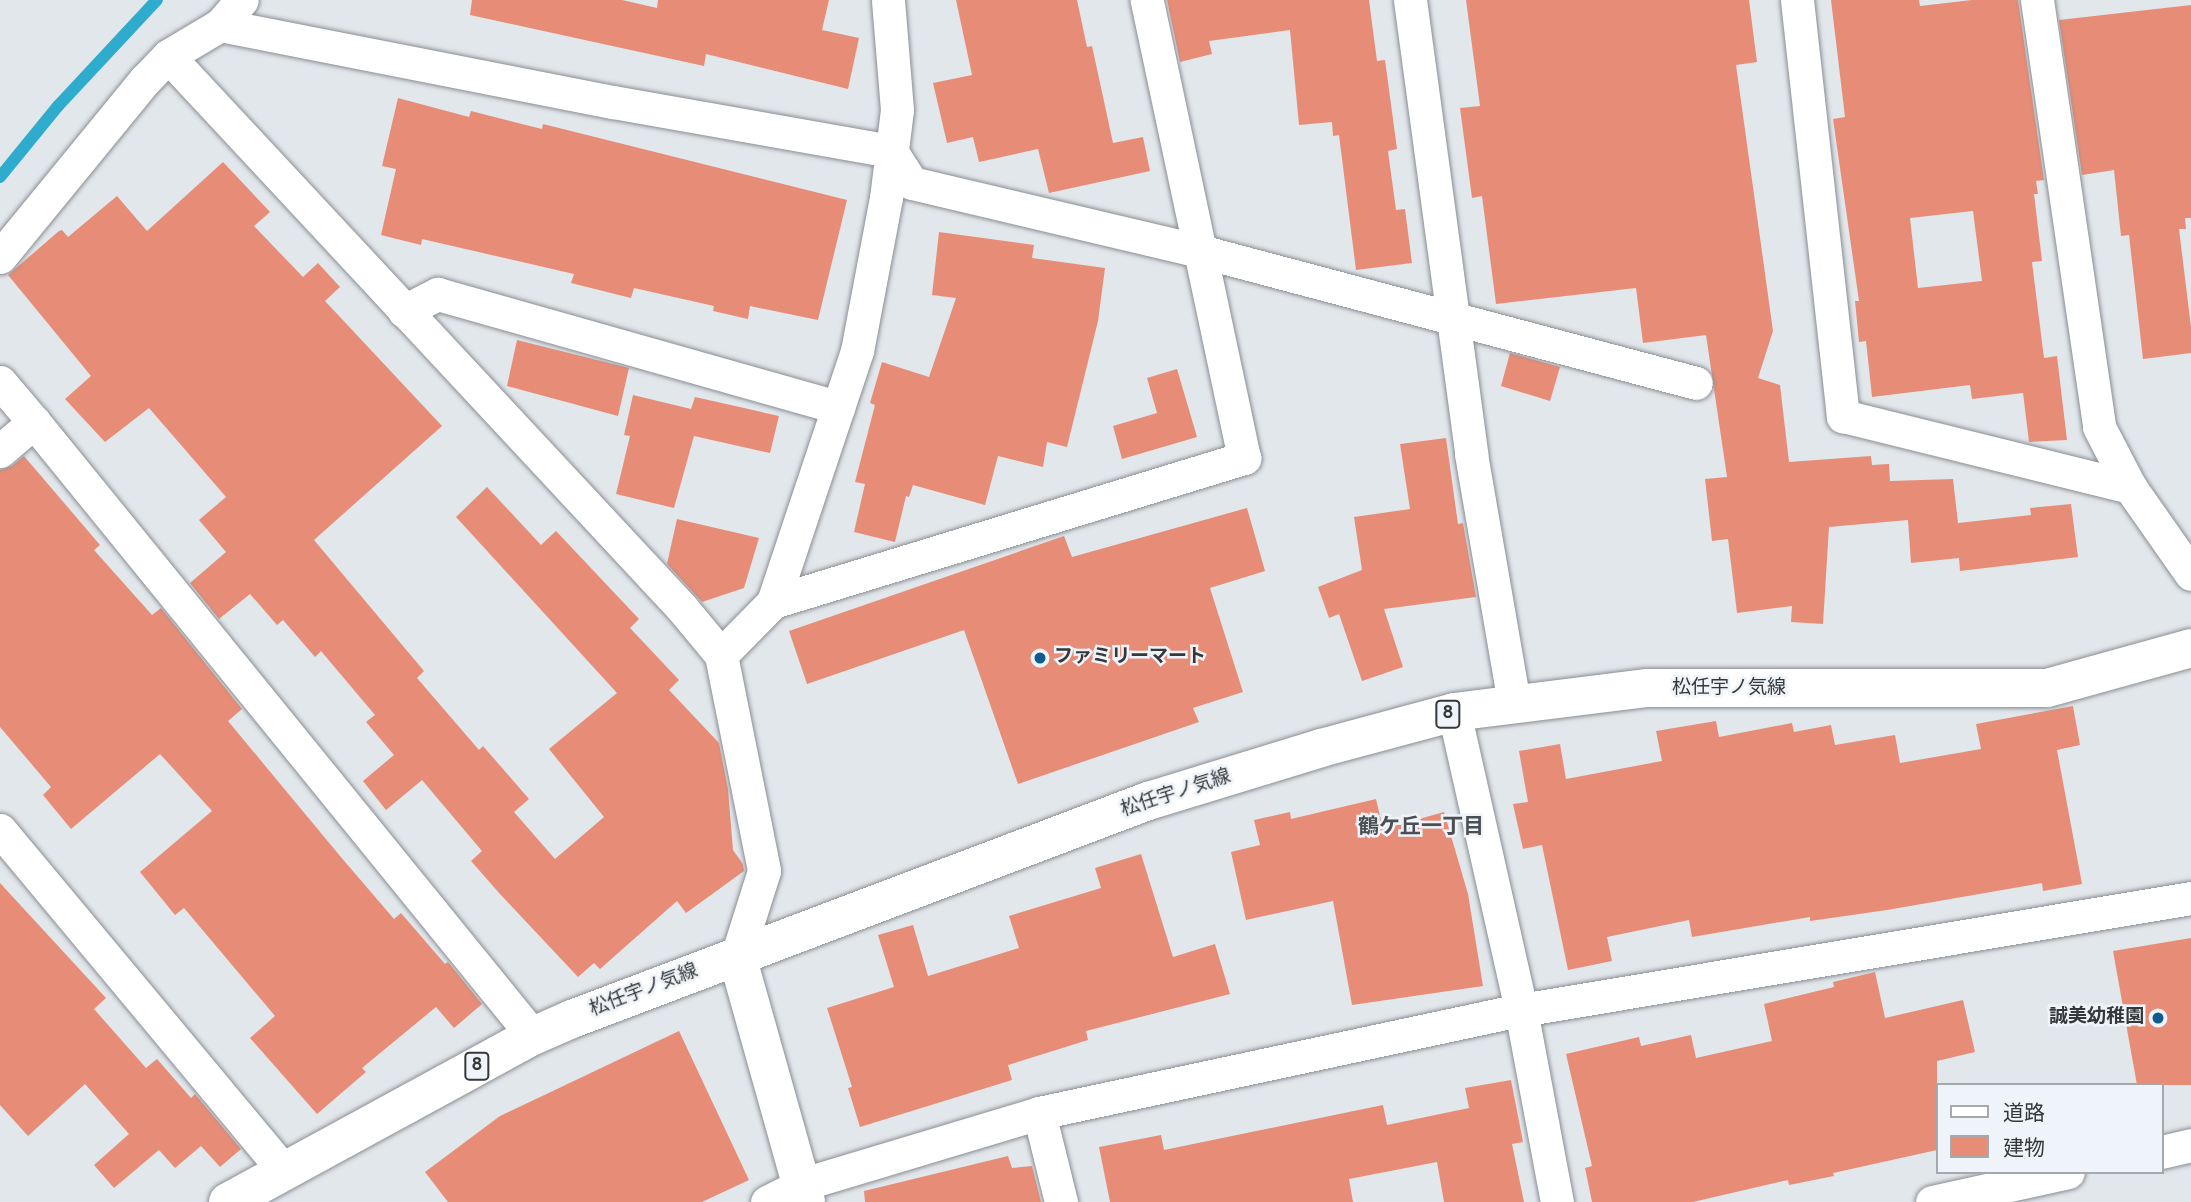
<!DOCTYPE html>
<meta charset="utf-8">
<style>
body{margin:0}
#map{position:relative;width:2191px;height:1202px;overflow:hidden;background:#e2e7ec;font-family:Overpass,"Noto Sans JP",sans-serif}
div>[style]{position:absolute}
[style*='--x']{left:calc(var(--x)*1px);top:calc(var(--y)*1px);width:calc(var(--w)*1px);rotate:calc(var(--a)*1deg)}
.stream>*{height:12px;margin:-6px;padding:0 6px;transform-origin:6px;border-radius:6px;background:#2faccd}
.building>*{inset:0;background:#e78d77}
.roads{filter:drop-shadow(0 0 2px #898e93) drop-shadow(0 0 2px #898e93)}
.minor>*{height:33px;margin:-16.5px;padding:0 16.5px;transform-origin:16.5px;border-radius:16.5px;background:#fff}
.tertiary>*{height:38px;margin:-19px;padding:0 19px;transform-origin:19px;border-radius:19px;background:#fff}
.primary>*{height:38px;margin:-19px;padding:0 19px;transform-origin:19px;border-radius:19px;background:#fff}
.dots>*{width:19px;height:19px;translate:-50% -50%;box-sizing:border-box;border:4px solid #eff4fa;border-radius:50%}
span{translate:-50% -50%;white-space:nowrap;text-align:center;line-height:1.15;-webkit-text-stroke:5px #eff4fa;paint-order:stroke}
.shield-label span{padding:2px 5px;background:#eff4fa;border:2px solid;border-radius:5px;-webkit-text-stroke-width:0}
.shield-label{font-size:18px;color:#353739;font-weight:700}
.poi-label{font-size:19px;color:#353739;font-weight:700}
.left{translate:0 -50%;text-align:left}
.right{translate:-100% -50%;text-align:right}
.street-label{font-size:19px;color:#353739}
.neighbourhood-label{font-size:21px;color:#4b4f54;font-weight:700}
.legend{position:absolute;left:1936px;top:1083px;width:228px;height:91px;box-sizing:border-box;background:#eff4fa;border:2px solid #a5a8ad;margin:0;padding:9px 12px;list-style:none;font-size:21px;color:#353739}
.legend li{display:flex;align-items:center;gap:14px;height:35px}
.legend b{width:35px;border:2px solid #a5a8ad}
</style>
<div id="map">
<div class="stream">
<div style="--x:0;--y:177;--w:92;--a:-50.8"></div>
<div style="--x:58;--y:106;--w:145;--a:-47"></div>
</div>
<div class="building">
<div style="clip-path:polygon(472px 0,622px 0,657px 8px,658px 0,829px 0,822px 30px,859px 38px,848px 89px,706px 54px,704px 66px,470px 15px)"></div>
<div style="clip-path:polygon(956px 0,1077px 0,1087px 47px,1092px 46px,1113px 143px,1143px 137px,1150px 171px,1049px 193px,1038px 149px,979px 162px,973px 137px,947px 143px,933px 83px,972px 75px)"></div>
<div style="clip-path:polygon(1167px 0,1369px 0,1377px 61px,1385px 60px,1397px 149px,1388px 151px,1396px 210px,1405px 209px,1412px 263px,1356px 270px,1339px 135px,1333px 136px,1332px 122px,1299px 125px,1290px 30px,1209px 41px,1212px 54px,1180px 62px)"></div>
<div style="clip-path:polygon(1466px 0,1749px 0,1757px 62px,1736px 65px,1773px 331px,1758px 378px,1780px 385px,1789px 462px,1871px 456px,1872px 465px,1889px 464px,1890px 481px,1953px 479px,1958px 523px,2031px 515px,2030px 508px,2071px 504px,2078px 557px,1960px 571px,1959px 558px,1911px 563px,1908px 520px,1829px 527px,1823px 624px,1791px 622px,1792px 606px,1737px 613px,1728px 539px,1712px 541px,1705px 479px,1727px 477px,1706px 335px,1643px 343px,1636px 288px,1496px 304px,1482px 196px,1472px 198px,1460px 108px,1480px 106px)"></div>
<div style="clip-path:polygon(evenodd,1831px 0,1919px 0,1920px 6px,1972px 0,2018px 0,2044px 180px,2036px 181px,2038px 194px,2034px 194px,2042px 261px,2032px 262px,2044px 358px,2057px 356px,2067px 440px,2029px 442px,2023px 393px,1972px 399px,1970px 385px,1872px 397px,1866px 341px,1859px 342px,1855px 301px,1859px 301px,1833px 119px,1845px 117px,1831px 0,1973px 211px,1982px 281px,1918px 288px,1910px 218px,1973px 211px)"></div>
<div style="clip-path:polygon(2191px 5px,2191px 218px,2185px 218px,2186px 229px,2179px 229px,2191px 327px,2191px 353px,2143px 359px,2129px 235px,2121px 236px,2114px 170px,2082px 175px,2059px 20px)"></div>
<div style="clip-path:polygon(398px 98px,469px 117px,471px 111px,542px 129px,543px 124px,847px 200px,818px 320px,750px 306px,748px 319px,713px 311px,714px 306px,634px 288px,631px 298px,571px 283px,574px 274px,422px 239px,421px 245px,381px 235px,396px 169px,382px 166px)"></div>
<div style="clip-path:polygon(223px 162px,270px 212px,254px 226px,303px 277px,318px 263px,340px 287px,325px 301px,442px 426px,314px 540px,424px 671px,417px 678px,479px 750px,483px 746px,529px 799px,514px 812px,555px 859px,604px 817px,549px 749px,617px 693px,456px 517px,487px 487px,541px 545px,556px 531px,639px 619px,630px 628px,679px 680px,669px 690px,719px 743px,728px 789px,733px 850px,743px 864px,744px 871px,686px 913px,677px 901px,600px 969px,594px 963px,578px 977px,500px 894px,471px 861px,482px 851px,422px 780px,386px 810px,363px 781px,394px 755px,366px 722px,375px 715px,321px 651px,315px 657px,283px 620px,277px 625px,250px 594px,219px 619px,190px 583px,226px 552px,199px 520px,226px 497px,149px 408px,105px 442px,65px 399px,91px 376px,8px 275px,59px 231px,62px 230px,68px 237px,117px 196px,147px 231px)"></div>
<div style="clip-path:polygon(939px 232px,1034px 245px,1032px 258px,1105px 268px,1098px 321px,1067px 447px,1047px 442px,1043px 467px,998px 456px,985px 505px,913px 485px,909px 497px,906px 496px,895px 542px,854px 532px,865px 484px,855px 482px,875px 405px,870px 403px,882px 362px,929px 377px,956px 298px,932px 295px)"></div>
<div style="clip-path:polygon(517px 340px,629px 368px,618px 416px,507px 386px)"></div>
<div style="clip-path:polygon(1510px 353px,1560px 367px,1550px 401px,1501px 386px)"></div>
<div style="clip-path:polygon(1177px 369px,1197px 437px,1122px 459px,1113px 426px,1157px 413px,1147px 378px)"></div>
<div style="clip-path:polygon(633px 395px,691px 409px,695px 397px,779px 416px,770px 453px,694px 436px,674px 508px,616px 494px,630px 436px,624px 435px)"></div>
<div style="clip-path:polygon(1446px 438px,1458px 524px,1463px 523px,1476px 597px,1384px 609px,1403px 667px,1362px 681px,1339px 614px,1329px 618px,1318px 587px,1362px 570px,1354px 517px,1410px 509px,1400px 444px)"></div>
<div style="clip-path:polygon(24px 456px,100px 545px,94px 550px,152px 615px,161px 608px,242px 709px,228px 721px,340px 856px,394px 919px,401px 913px,445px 964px,448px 962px,482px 1004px,454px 1028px,436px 1007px,362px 1068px,366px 1072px,317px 1114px,250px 1038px,275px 1016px,184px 908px,175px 915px,140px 872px,212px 811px,160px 754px,71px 829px,43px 795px,51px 787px,0 727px,0 470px,12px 466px)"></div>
<div style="clip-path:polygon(1247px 508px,1265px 571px,1210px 588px,1243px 692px,1193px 708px,1199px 722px,1018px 784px,964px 630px,807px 684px,789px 631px,1064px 536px,1072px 557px)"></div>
<div style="clip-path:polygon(677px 519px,759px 538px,744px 588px,702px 602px,667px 564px)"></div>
<div style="clip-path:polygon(2073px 706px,2080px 745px,2057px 750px,2082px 884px,2043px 891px,2042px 883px,1887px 910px,1810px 921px,1810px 917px,1692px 937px,1689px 920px,1607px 937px,1612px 961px,1568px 970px,1542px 845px,1523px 849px,1513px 804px,1528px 802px,1519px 751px,1560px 744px,1566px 779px,1662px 761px,1656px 731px,1716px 721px,1719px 737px,1792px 723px,1794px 732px,1831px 725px,1835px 745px,1895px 735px,1900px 763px,1981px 749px,1976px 724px)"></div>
<div style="clip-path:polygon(1376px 799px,1383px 829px,1444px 812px,1468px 894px,1483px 986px,1352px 1005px,1333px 901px,1246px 920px,1231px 852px,1260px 845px,1254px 820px,1290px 812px,1291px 819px)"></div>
<div style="clip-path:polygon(1141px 854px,1173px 957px,1215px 944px,1230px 994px,1086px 1031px,1088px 1040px,1008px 1065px,1012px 1080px,860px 1127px,848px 1088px,852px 1087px,827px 1008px,894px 987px,878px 935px,913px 925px,928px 976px,1019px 948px,1009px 916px,1101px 888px,1095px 868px)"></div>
<div style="clip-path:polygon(0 883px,106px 998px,94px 1009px,146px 1068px,157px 1059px,191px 1098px,195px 1094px,241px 1149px,220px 1167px,201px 1146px,175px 1168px,159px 1150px,114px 1188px,94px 1165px,129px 1134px,85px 1084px,28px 1136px,0 1105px)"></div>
<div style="clip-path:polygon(2191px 938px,2191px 1085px,2137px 1085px,2113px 951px)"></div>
<div style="clip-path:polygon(1875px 972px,1885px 1018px,1963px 1000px,1975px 1052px,1937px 1061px,1937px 1150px,1833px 1173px,1834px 1176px,1789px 1185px,1788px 1180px,1693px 1202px,1592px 1202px,1585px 1168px,1592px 1166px,1566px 1054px,1639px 1037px,1641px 1046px,1691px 1035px,1696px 1058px,1772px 1041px,1764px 1004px,1834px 987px,1833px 982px)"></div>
<div style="clip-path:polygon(679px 1031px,749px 1180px,702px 1202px,448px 1202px,425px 1172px,500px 1116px)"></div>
<div style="clip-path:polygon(1511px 1080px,1523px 1142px,1512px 1144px,1524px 1202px,1444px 1202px,1437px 1162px,1349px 1179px,1353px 1202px,1110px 1202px,1099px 1147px,1161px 1135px,1164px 1150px,1383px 1105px,1387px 1125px,1469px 1108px,1465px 1088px)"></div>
<div style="clip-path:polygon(1008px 1156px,1012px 1168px,1032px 1166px,1041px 1202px,865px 1202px,864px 1191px)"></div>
</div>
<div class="roads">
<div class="minor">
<div style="--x:1410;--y:0;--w:458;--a:82.3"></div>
<div style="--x:1471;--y:454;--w:254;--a:80.2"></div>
<div style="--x:1797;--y:0;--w:419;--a:83.7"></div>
<div style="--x:1843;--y:416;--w:296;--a:13.9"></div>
<div style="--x:2037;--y:0;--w:431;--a:81.7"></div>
<div style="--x:2099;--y:427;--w:68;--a:62.7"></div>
<div style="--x:2130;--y:487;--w:106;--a:55"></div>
<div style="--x:220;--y:25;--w:400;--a:11.1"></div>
<div style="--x:613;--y:102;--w:282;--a:10"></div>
<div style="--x:891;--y:151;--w:38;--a:57"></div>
<div style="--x:912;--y:183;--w:296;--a:13.3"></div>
<div style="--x:1200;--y:251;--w:513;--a:14.9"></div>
<div style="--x:168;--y:56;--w:754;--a:47.04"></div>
<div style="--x:682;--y:608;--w:61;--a:50.3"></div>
<div style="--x:721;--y:655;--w:220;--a:78.7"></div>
<div style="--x:764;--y:871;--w:89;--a:107.6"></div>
<div style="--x:0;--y:257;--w:229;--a:-50.7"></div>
<div style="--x:145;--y:80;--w:33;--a:-46"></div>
<div style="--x:168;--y:56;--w:61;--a:-30.8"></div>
<div style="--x:220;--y:25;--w:33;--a:-49"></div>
<div style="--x:404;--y:311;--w:38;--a:-27"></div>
<div style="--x:438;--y:294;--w:416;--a:15.8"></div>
<div style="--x:0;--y:382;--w:52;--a:49.6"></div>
<div style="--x:0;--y:451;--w:45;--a:-40.5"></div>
<div style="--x:34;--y:422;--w:791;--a:50.9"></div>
<div style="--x:773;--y:602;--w:493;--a:-17"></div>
<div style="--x:1244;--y:458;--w:468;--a:-102"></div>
<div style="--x:721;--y:655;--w:74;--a:-45.5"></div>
<div style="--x:773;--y:602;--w:265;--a:-71.5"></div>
<div style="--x:857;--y:351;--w:156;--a:-79.3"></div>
<div style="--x:886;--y:198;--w:89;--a:-82.9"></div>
<div style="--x:897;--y:110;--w:110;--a:-94.7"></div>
<div style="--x:1454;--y:712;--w:305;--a:77.3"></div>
<div style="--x:1521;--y:1010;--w:195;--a:79.4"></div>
<div style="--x:0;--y:830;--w:444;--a:50.2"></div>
<div style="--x:1039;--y:1113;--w:92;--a:76.1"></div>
<div style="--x:2161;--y:1152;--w:31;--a:-13"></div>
<div style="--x:767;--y:1202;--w:40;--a:-26.6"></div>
<div style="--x:803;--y:1184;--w:246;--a:-16.7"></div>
<div style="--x:1039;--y:1113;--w:493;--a:-12.1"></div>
<div style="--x:1521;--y:1010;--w:679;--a:-9.49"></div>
<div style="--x:1932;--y:1202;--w:139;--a:-12.4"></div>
</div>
<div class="tertiary">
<div style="--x:737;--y:956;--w:255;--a:74.3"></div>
</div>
<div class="primary">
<div style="--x:228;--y:1202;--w:347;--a:-28.6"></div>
<div style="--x:533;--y:1036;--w:43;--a:-23.6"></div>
<div style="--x:572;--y:1019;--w:616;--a:-20.73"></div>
<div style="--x:1148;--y:801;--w:181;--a:-17"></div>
<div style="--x:1321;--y:748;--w:138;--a:-15.1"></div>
<div style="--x:1454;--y:712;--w:195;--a:-7.1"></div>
<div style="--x:1648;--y:688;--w:399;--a:0"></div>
<div style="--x:2047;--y:688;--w:149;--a:-15.5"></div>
</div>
</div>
<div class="dots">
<div style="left:1040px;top:658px;background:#0f5a8e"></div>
<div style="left:2158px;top:1018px;background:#0f5a8e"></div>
</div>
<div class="shield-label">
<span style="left:1448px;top:714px">8</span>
<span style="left:477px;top:1066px">8</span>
</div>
<div class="poi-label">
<span class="left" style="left:1054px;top:658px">ファミリーマート</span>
<span class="right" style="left:2144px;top:1018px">誠美幼稚園</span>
</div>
<div class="street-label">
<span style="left:1729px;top:689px">松任宇ノ気線</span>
<span style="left:1176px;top:794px;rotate:-18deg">松任宇ノ気線</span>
<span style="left:644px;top:991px;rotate:-21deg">松任宇ノ気線</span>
</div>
<div class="neighbourhood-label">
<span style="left:1421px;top:828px">鶴ケ丘一丁目</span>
</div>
<ul class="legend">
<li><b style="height:9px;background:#fff"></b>道路</li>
<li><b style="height:19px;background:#e78d77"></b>建物</li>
</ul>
</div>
